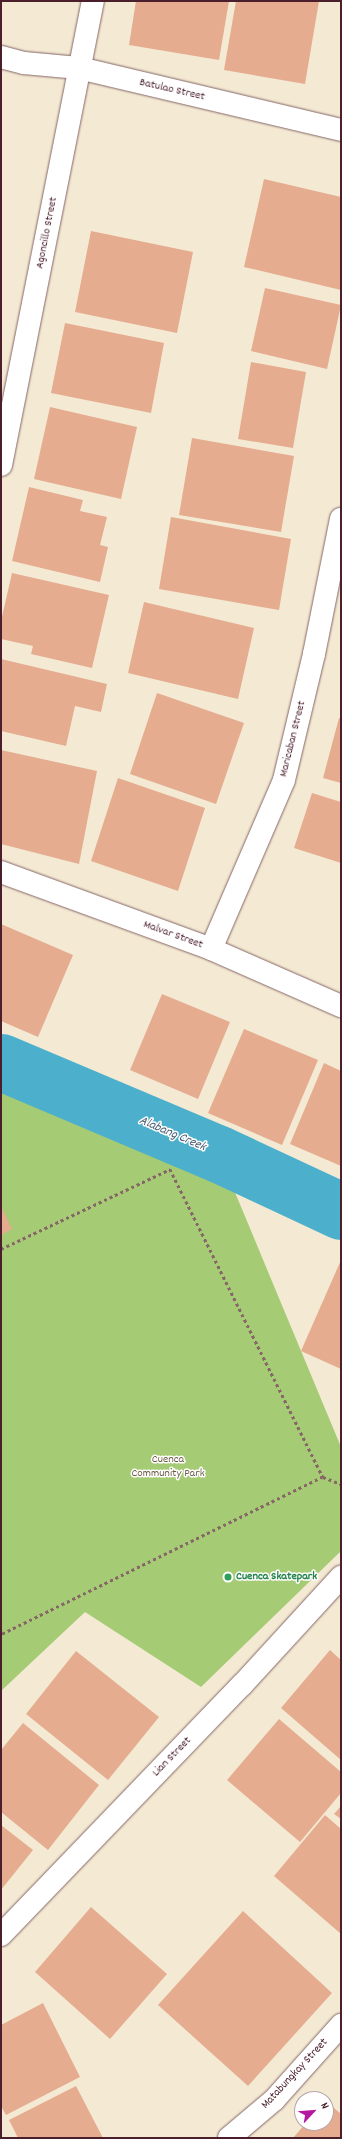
<!DOCTYPE html>
<style>
body{margin:0}
#map{position:relative;width:342px;height:2139px;overflow:hidden;background:#f4ead4;font-family:Dekko,sans-serif}
div>[style]{position:absolute}
[style*='--x']{left:calc(var(--x)*1px);top:calc(var(--y)*1px);width:calc(var(--w)*1px);rotate:calc(var(--a)*1deg)}
.green>*{inset:0;background:#a5cb75}
.river>*{height:57px;margin:-28.5px;padding:0 28.5px;transform-origin:28.5px;border-radius:28.5px;background:#4cb0cc}
.building>*{inset:0;background:#e5ac90}
.path>*{height:2.5px;margin-top:-1.25px;transform-origin:0;background:repeating-linear-gradient(90deg,#866666 0 3px,transparent 0 6px)}
.roads{filter:drop-shadow(0 0 1px #866666) drop-shadow(0 0 1px #866666)}
.minor>*{height:22px;margin:-11px;padding:0 11px;transform-origin:11px;border-radius:11px;background:#fff}
.dots>*{width:11px;height:11px;translate:-50% -50%;box-sizing:border-box;border:2px solid #fff;border-radius:50%}
span{translate:-50% -50%;white-space:nowrap;text-align:center;line-height:1.15;-webkit-text-stroke:3px #fff;paint-order:stroke}
.street-label{font-size:12px;color:#4a1f2b}
.park-label{font-size:12px;color:#6a5b45}
.leisure-label{font-size:12px;color:#27864d;font-weight:700}
.left{translate:0 -50%;text-align:left}
.water-label{font-size:13px;color:#4b6073;font-style:italic}
.frame{position:absolute;inset:0;border:2px solid #4a1f2b;pointer-events:none}
.north{position:absolute;left:294px;top:2091px;width:40px;height:40px;box-sizing:border-box;background:#fff;border:1px solid #b7a5aa;border-radius:50%;rotate:64deg;font-size:11px;font-weight:700;line-height:16px;text-align:center;color:#4a1f2b}
.north::after{content:'';display:block;margin:auto;width:14px;height:18px;background:#b5179e;clip-path:polygon(50% 0,100% 100%,50% 72%,0 100%)}
</style>
<div id="map">
<div class="green">
<div style="clip-path:polygon(1px 1073px,219px 1154px,341px 1447px,341px 1551px,201px 1687px,85px 1612px,1px 1691px)"></div>
</div>
<div class="river">
<div style="--x:1;--y:1062;--w:237;--a:22.9"></div>
<div style="--x:219;--y:1154;--w:135;--a:25"></div>
</div>
<div class="building">
<div style="clip-path:polygon(136px 1px,229px 1px,219px 60px,129px 45px)"></div>
<div style="clip-path:polygon(236px 1px,319px 1px,305px 84px,224px 70px)"></div>
<div style="clip-path:polygon(264px 179px,341px 197px,341px 290px,244px 267px)"></div>
<div style="clip-path:polygon(91px 231px,193px 252px,177px 333px,75px 312px)"></div>
<div style="clip-path:polygon(265px 288px,341px 305px,327px 369px,251px 351px)"></div>
<div style="clip-path:polygon(65px 323px,164px 343px,151px 413px,51px 393px)"></div>
<div style="clip-path:polygon(251px 362px,306px 372px,293px 448px,238px 439px)"></div>
<div style="clip-path:polygon(50px 407px,137px 427px,121px 499px,34px 479px)"></div>
<div style="clip-path:polygon(192px 438px,294px 456px,281px 532px,179px 515px)"></div>
<div style="clip-path:polygon(29px 487px,83px 500px,80px 511px,107px 517px,100px 545px,108px 547px,100px 582px,12px 561px)"></div>
<div style="clip-path:polygon(171px 517px,291px 539px,279px 610px,159px 589px)"></div>
<div style="clip-path:polygon(12px 573px,109px 595px,92px 668px,31px 654px,33px 646px,1px 639px,1px 621px)"></div>
<div style="clip-path:polygon(144px 602px,254px 628px,238px 699px,128px 673px)"></div>
<div style="clip-path:polygon(1px 659px,107px 684px,101px 712px,75px 706px,66px 746px,1px 731px)"></div>
<div style="clip-path:polygon(157px 693px,244px 723px,216px 804px,130px 774px)"></div>
<div style="clip-path:polygon(339px 718px,341px 719px,341px 783px,323px 778px)"></div>
<div style="clip-path:polygon(1px 750px,97px 771px,79px 864px,1px 844px)"></div>
<div style="clip-path:polygon(118px 778px,205px 808px,178px 891px,91px 861px)"></div>
<div style="clip-path:polygon(312px 793px,341px 802px,341px 863px,294px 848px)"></div>
<div style="clip-path:polygon(1px 924px,73px 955px,38px 1037px,1px 1021px)"></div>
<div style="clip-path:polygon(162px 994px,230px 1022px,198px 1099px,130px 1070px)"></div>
<div style="clip-path:polygon(244px 1029px,318px 1060px,282px 1145px,208px 1113px)"></div>
<div style="clip-path:polygon(324px 1063px,341px 1071px,341px 1166px,290px 1144px)"></div>
<div style="clip-path:polygon(1px 1206px,12px 1229px,1px 1235px)"></div>
<div style="clip-path:polygon(341px 1260px,341px 1369px,301px 1351px)"></div>
<div style="clip-path:polygon(330px 1650px,341px 1660px,341px 1760px,281px 1708px)"></div>
<div style="clip-path:polygon(76px 1651px,159px 1717px,108px 1780px,26px 1714px)"></div>
<div style="clip-path:polygon(279px 1719px,341px 1772px,341px 1793px,300px 1842px,227px 1780px)"></div>
<div style="clip-path:polygon(23px 1723px,99px 1785px,48px 1850px,1px 1812px,1px 1750px)"></div>
<div style="clip-path:polygon(341px 1806px,341px 1819px,334px 1814px)"></div>
<div style="clip-path:polygon(325px 1815px,341px 1829px,341px 1934px,274px 1876px)"></div>
<div style="clip-path:polygon(1px 1825px,33px 1850px,1px 1890px)"></div>
<div style="clip-path:polygon(91px 1907px,167px 1974px,110px 2039px,35px 1972px)"></div>
<div style="clip-path:polygon(243px 1911px,332px 1993px,248px 2086px,158px 2005px)"></div>
<div style="clip-path:polygon(43px 2003px,80px 2077px,6px 2115px,1px 2106px,1px 2025px)"></div>
<div style="clip-path:polygon(76px 2086px,103px 2138px,18px 2138px,9px 2120px)"></div>
<div style="clip-path:polygon(326px 2101px,341px 2114px,341px 2138px,293px 2138px,306px 2123px,326px 2123px)"></div>
</div>
<div class="path">
<div style="--x:1;--y:1249;--w:187;--a:-25.3"></div>
<div style="--x:170;--y:1169;--w:344;--a:63.6"></div>
<div style="--x:323;--y:1477;--w:359;--a:153.9"></div>
<div style="--x:323;--y:1477;--w:19;--a:21"></div>
</div>
<div class="roads">
<div class="minor">
<div style="--x:1;--y:57;--w:24;--a:15"></div>
<div style="--x:24;--y:63;--w:55;--a:5.2"></div>
<div style="--x:79;--y:68;--w:269;--a:13.3"></div>
<div style="--x:1;--y:465;--w:473;--a:-78.8"></div>
<div style="--x:1;--y:872;--w:224;--a:20.1"></div>
<div style="--x:211;--y:949;--w:142;--a:23.7"></div>
<div style="--x:211;--y:949;--w:184;--a:-66.6"></div>
<div style="--x:284;--y:780;--w:130;--a:-76.6"></div>
<div style="--x:314;--y:654;--w:138;--a:-78.7"></div>
<div style="--x:1;--y:1935;--w:347;--a:-46.1"></div>
<div style="--x:242;--y:1685;--w:147;--a:-47.5"></div>
<div style="--x:229;--y:2138;--w:59;--a:-40.2"></div>
<div style="--x:274;--y:2100;--w:101;--a:-48.2"></div>
</div>
</div>
<div class="dots">
<div style="left:228px;top:1577px;background:#2e9e5b"></div>
</div>
<div class="street-label">
<span style="left:172px;top:90px;rotate:13deg">Batulao Street</span>
<span style="left:47px;top:233px;rotate:-79deg">Agoncillo Street</span>
<span style="left:293px;top:739px;rotate:-76deg">Maricaban Street</span>
<span style="left:173px;top:935px;rotate:20deg">Malvar Street</span>
<span style="left:172px;top:1757px;rotate:-46deg">Lian Street</span>
<span style="left:295px;top:2074px;rotate:-47deg">Matabungkay Street</span>
</div>
<div class="park-label">
<span style="left:168px;top:1467px">Cuenca<br>Community Park</span>
</div>
<div class="leisure-label">
<span class="left" style="left:236px;top:1577px">Cuenca Skatepark</span>
</div>
<div class="water-label">
<span style="left:172px;top:1135px;rotate:23deg">Alabang Creek</span>
</div>
<div class="frame"></div>
<div class="north">N</div>
</div>
